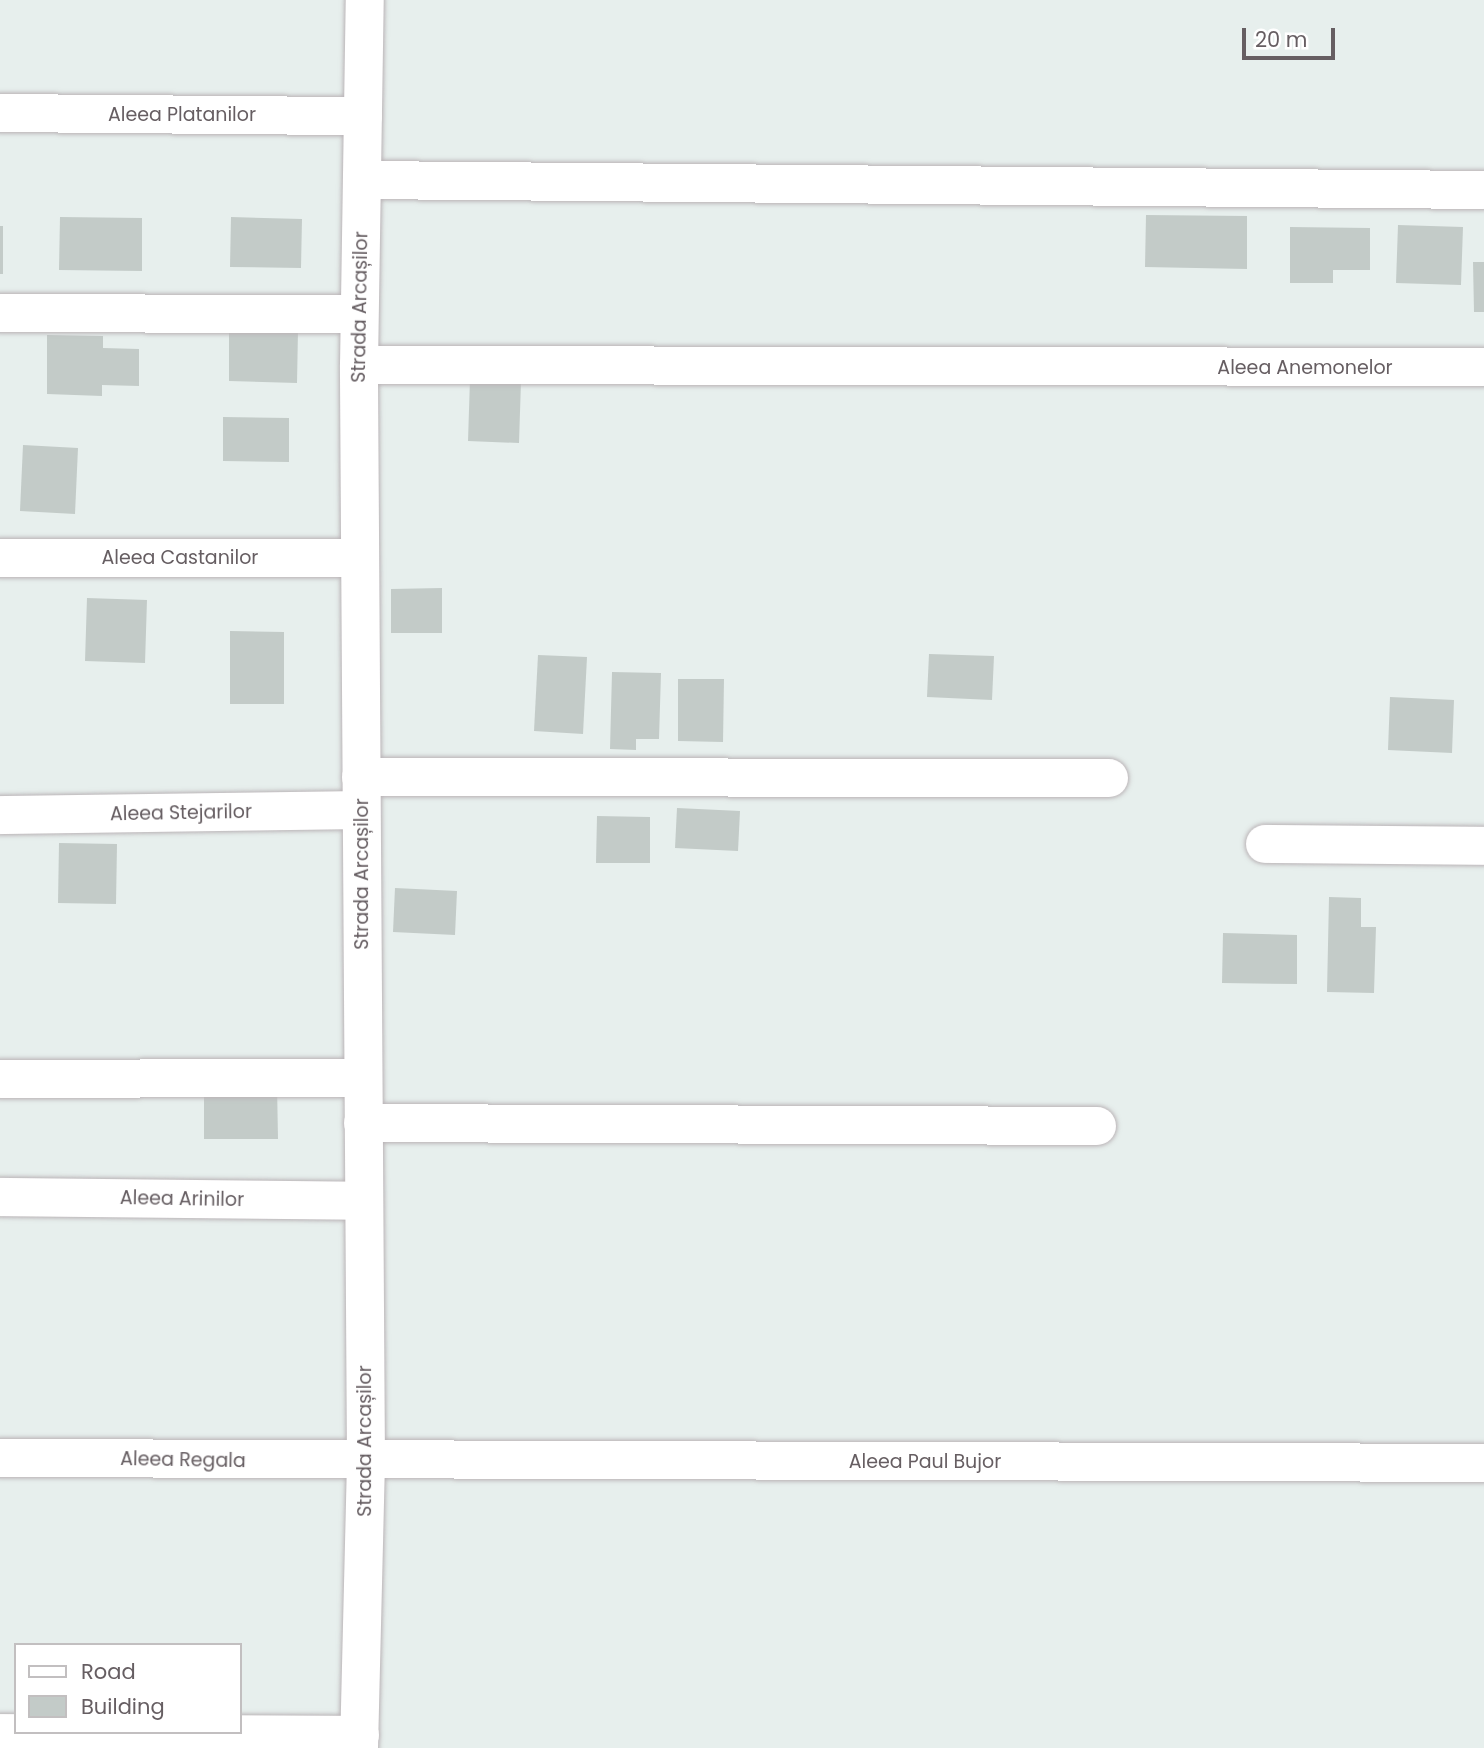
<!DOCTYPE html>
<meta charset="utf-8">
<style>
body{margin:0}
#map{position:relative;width:1484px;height:1748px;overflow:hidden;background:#e7efed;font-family:Poppins,sans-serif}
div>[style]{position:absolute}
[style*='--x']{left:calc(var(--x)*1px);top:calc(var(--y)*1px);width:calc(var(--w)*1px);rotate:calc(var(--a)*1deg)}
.building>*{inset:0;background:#c3cbc8}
.roads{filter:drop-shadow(0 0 2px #bab4b7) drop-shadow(0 0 2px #bab4b7)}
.minor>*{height:38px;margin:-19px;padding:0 19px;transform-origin:19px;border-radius:19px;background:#fff}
span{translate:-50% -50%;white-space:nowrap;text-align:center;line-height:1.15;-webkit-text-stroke:7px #fff;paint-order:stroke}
.street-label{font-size:19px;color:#665e62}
.legend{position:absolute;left:14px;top:1643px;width:228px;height:91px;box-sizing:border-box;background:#fff;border:2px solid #c2bfc0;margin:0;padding:9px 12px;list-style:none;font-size:21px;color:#665e62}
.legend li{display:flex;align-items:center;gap:14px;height:35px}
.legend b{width:35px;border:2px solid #c2bfc0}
.scale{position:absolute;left:1242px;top:28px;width:93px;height:32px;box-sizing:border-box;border:4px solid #665e62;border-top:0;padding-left:9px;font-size:21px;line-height:24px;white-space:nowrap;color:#665e62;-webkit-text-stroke:5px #fff;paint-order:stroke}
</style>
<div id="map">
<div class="building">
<div style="clip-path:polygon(1146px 215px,1247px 216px,1247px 269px,1145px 267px)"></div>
<div style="clip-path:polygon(60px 217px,142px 218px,142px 271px,59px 270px)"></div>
<div style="clip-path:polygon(231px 217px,302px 219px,301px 268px,230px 267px)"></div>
<div style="clip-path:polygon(1398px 225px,1463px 227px,1461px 285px,1396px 283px)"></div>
<div style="clip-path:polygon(0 226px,3px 226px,3px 274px,0 274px)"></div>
<div style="clip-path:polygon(1290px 227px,1370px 228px,1370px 270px,1333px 270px,1333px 283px,1290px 283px)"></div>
<div style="clip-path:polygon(1473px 262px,1484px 262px,1484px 312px,1474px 312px)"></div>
<div style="clip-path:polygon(229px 328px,298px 330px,297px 383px,229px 381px)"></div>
<div style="clip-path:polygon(47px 335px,103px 336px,103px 348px,139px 349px,139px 386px,102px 385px,102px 396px,47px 394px)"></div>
<div style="clip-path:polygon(470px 379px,521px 381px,519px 443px,468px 441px)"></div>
<div style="clip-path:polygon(223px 417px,289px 418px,289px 462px,223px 461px)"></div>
<div style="clip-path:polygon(23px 445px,78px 448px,75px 514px,20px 511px)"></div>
<div style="clip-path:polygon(442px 588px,442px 633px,391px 633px,391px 589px)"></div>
<div style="clip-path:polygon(87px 598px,147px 600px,145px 663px,85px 661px)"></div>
<div style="clip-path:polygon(230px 631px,284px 632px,284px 704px,230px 704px)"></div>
<div style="clip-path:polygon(929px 654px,994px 656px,992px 700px,927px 697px)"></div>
<div style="clip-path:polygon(538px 655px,587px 657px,583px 734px,534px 731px)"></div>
<div style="clip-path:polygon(612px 672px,661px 673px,659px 739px,636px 739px,636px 750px,610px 749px)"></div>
<div style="clip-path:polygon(678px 679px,724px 679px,723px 742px,678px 741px)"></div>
<div style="clip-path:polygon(1390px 697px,1454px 700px,1452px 753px,1388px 750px)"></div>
<div style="clip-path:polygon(677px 808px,740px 811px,738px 851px,675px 848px)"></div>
<div style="clip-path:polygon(597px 816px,650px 817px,650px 863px,596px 863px)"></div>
<div style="clip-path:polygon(59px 843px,117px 844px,116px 904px,58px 903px)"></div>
<div style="clip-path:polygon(395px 888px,457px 891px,455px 935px,393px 932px)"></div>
<div style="clip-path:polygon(1329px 897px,1361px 898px,1361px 927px,1376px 927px,1374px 993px,1327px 992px)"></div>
<div style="clip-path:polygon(1223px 933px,1297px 935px,1297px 984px,1222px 983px)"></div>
<div style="clip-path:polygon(204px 1085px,277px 1085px,278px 1139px,204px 1139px)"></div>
</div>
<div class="roads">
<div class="minor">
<div style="--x:0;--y:113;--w:363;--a:0.5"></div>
<div style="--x:362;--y:180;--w:1122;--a:0.51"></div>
<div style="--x:0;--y:313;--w:359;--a:0.2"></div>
<div style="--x:359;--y:365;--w:1125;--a:0.1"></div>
<div style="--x:0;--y:558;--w:360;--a:0"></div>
<div style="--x:361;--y:777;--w:748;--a:0.08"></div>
<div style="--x:0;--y:815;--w:361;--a:-0.8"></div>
<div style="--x:1265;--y:844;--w:219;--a:0.5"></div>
<div style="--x:0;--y:1079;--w:363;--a:-0.2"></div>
<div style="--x:363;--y:1123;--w:734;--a:0.23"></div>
<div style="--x:0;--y:1197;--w:364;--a:0.6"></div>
<div style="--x:0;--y:1458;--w:1484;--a:0.19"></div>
<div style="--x:0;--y:1733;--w:360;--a:0.3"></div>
<div style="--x:359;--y:1748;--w:286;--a:-88.6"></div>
<div style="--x:366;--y:1462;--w:1097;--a:-90.37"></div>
<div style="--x:359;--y:365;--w:365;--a:-89.1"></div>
</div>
</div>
<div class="street-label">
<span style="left:182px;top:115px">Aleea Platanilor</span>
<span style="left:360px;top:307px;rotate:-89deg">Strada Arcașilor</span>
<span style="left:1305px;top:368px">Aleea Anemonelor</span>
<span style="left:180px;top:558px">Aleea Castanilor</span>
<span style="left:181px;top:813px;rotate:-1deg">Aleea Stejarilor</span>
<span style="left:362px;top:874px;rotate:-90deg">Strada Arcașilor</span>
<span style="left:182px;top:1199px;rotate:1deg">Aleea Arinilor</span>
<span style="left:365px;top:1441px;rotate:-90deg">Strada Arcașilor</span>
<span style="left:183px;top:1460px;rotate:1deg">Aleea Regala</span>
<span style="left:925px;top:1462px">Aleea Paul Bujor</span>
</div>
<ul class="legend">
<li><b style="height:9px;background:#fff"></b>Road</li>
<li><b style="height:19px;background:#c3cbc8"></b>Building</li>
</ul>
<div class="scale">20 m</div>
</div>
